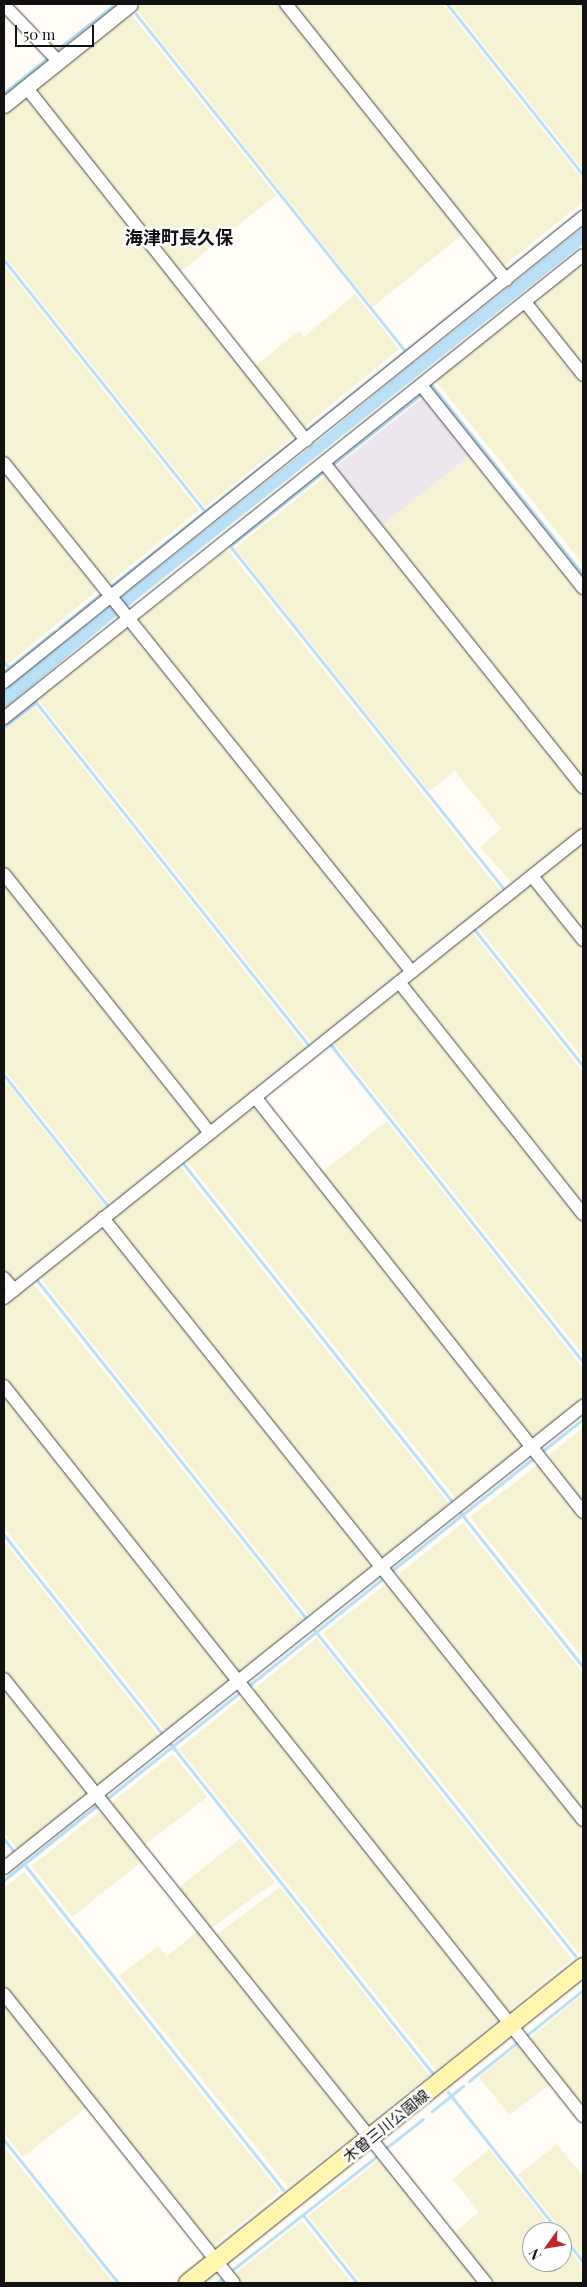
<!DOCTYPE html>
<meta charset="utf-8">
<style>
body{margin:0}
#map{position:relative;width:587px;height:2287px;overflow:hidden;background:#fffdf5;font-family:"Playfair Display","Noto Sans JP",serif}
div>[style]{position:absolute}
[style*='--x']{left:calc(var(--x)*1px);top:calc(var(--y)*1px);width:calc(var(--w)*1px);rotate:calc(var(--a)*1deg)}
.industrial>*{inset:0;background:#eee6ef}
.farmland>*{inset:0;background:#f6f3d4}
.water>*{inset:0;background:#b9e0f7}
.stream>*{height:3px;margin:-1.5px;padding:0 1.5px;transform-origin:1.5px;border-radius:1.5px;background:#b9e0f7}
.roads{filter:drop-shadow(0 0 1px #444) drop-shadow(0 0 1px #444)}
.minor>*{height:12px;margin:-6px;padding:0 6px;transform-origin:6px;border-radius:6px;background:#fff}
.tertiary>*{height:15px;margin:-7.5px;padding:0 7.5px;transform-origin:7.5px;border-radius:7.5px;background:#fff}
.secondary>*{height:18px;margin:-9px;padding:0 9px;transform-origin:9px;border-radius:9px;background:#fff6b0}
span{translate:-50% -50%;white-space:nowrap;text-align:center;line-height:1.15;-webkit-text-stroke:5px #fff;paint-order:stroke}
.street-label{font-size:15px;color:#111}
.quarter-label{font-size:18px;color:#111;font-weight:700}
.frame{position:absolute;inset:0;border:5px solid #111;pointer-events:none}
.north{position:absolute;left:522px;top:2222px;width:50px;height:50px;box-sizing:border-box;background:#fff;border:1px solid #a0a0a0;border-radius:50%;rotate:238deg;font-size:14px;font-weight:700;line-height:20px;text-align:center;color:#111}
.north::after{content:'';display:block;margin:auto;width:18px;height:22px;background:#c4262e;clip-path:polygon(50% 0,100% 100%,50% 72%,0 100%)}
.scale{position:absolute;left:15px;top:25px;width:79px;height:22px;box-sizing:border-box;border:2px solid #111;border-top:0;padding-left:6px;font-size:15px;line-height:18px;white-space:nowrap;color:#111;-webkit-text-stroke:4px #fff;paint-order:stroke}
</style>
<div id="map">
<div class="industrial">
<div style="clip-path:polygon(425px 396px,472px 454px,380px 527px,334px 468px)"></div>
</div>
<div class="farmland">
<div style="clip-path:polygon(143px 4px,281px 4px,464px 233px,373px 307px,136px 9px)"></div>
<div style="clip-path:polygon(290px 4px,443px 4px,583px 180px,583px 202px,500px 269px)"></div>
<div style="clip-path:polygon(451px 4px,583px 4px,583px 170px)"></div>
<div style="clip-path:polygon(131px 14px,276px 195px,180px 272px,38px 93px,37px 88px)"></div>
<div style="clip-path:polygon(24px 95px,29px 97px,297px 434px,205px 507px,4px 255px,4px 112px)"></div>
<div style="clip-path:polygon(583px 262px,583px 371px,533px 302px)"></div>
<div style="clip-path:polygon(4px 265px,199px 510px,108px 584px,4px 454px)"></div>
<div style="clip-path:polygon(355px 294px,399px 349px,304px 427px,255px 366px,299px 331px,304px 337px)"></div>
<div style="clip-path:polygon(524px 309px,583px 379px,583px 564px,435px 380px)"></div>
<div style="clip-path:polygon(472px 454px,583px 594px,583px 783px,380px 527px)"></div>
<div style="clip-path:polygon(4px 470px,98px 590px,8px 664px,4px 658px)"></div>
<div style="clip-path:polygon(328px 474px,583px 793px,583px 831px,515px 886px,480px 847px,501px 829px,455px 771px,429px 791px,235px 548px)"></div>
<div style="clip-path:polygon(227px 549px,502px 893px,417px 959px,405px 956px,138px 620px)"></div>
<div style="clip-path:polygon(125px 626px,131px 627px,403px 969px,403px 974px,313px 1045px,36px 697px)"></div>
<div style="clip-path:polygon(35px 706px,307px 1049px,214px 1124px,202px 1116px,4px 867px,4px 731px)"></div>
<div style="clip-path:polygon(583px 841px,583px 931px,542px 881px,542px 874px)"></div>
<div style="clip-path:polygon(4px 880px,203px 1129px,203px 1135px,113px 1206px,4px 1070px)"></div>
<div style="clip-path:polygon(530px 883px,583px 945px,583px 1059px,477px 926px)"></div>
<div style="clip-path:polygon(471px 931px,583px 1072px,583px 1203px,411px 987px,409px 980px)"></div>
<div style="clip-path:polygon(398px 992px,583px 1220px,583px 1355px,333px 1042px)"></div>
<div style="clip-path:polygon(4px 1079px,108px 1210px,17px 1283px,4px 1273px)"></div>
<div style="clip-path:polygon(255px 1105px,523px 1443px,523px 1448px,457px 1500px,186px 1160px)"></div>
<div style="clip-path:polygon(387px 1121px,583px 1368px,583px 1398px,536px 1435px,529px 1435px,321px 1173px)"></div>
<div style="clip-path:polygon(179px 1165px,450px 1505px,386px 1555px,379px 1555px,111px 1219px)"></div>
<div style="clip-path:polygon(102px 1226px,375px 1564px,310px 1617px,39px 1277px)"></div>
<div style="clip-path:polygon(32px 1282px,304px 1621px,242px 1672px,235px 1671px,4px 1381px,4px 1304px)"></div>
<div style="clip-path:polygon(4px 1393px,230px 1678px,229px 1683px,166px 1732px,4px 1528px)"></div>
<div style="clip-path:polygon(583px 1428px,583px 1504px,552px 1465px,550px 1454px)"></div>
<div style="clip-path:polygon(540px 1463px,583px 1518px,583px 1658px,470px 1517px)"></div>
<div style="clip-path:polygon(463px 1523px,583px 1673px,583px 1811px,400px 1583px,400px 1573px)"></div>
<div style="clip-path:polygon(4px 1541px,160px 1737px,101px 1784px,94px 1783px,4px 1670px)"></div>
<div style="clip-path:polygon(389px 1582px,583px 1827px,583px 1949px,579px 1954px,323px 1633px)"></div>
<div style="clip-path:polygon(317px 1638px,572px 1959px,507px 2012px,252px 1691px)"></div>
<div style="clip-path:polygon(4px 1685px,88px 1791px,87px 1795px,18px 1850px,4px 1833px)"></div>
<div style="clip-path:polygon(242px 1698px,247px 1698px,500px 2018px,436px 2070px,179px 1749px)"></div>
<div style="clip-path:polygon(173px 1754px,207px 1797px,144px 1845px,111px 1803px)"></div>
<div style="clip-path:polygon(99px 1812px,104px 1812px,143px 1861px,72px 1917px,32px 1866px)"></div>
<div style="clip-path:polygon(240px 1839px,275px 1882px,209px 1930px,179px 1891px,179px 1887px)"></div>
<div style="clip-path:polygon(24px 1872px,280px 2192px,212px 2247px,4px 1985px,4px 1888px)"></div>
<div style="clip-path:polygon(280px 1887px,429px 2075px,367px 2124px,216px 1939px,218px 1934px)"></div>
<div style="clip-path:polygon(198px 1931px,358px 2132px,288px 2187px,119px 1976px,158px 1946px,167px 1956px)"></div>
<div style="clip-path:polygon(583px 1994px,583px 2107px,529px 2039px)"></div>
<div style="clip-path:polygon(4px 2000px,88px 2106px,23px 2157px,4px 2133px)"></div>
<div style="clip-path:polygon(521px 2043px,550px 2079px,549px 2085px,509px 2115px,479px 2077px)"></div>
<div style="clip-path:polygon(557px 2144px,583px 2176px,583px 2258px,518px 2175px)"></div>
<div style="clip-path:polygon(4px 2147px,114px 2283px,4px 2283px)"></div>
<div style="clip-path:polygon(489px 2149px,555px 2232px,532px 2232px,532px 2262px,562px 2262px,562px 2241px,583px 2268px,583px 2283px,493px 2283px,454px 2233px,479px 2212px,453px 2179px)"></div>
<div style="clip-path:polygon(380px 2159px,480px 2283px,362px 2283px,308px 2216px)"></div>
<div style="clip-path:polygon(302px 2221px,352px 2283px,241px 2283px,234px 2274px)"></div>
</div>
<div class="water">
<div style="clip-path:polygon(583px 227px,583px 244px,127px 607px,4px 709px,4px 690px,324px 436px,412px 364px,410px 361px,415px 362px)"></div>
</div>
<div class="stream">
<div style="--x:447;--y:4;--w:218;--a:51.5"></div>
<div style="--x:136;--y:14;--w:431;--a:51.4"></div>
<div style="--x:55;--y:51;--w:76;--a:-38.1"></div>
<div style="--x:4;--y:93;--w:55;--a:-39.1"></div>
<div style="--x:4;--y:260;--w:322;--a:51.4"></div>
<div style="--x:507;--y:270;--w:97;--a:-38.8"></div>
<div style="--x:429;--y:382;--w:247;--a:51.4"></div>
<div style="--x:307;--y:430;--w:245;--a:-38.7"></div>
<div style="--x:332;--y:465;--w:116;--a:-38.4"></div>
<div style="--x:323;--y:472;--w:119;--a:141.5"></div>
<div style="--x:230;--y:546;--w:441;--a:51.4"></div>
<div style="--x:111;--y:586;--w:239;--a:-38.5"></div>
<div style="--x:60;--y:627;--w:53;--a:-38.8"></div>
<div style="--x:4;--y:662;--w:8;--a:50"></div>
<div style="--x:4;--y:672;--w:65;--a:-38.8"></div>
<div style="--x:34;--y:700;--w:442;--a:51.5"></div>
<div style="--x:4;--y:727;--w:41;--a:-38"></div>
<div style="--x:474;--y:929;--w:175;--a:51.5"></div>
<div style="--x:330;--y:1044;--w:406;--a:51.5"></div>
<div style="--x:4;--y:1075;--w:166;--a:51.6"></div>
<div style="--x:182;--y:1162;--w:436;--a:51.5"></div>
<div style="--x:36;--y:1279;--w:436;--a:51.5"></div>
<div style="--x:540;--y:1453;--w:55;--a:-38.3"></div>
<div style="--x:459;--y:1511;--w:199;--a:51.5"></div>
<div style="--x:4;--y:1535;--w:256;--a:51.5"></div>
<div style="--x:389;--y:1573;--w:186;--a:-38.5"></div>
<div style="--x:315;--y:1631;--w:416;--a:51.3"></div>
<div style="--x:247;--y:1687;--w:176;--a:-38.6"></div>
<div style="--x:169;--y:1742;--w:423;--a:51.5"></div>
<div style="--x:104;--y:1801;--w:176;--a:-38.6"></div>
<div style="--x:4;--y:1839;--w:18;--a:52"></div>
<div style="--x:24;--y:1864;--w:416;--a:51.5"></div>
<div style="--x:4;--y:1880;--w:122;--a:-38.7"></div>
<div style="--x:527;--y:2035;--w:72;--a:-38.8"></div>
<div style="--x:469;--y:2081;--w:64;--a:-38.7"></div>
<div style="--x:448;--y:2092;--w:179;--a:51.6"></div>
<div style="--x:432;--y:2111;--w:40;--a:-39"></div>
<div style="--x:4;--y:2140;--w:183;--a:51.4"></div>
<div style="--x:386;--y:2148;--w:47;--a:-38.1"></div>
<div style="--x:303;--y:2215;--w:87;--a:51.5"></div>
<div style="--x:562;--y:2235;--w:34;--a:52"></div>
<div style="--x:231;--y:2271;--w:186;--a:-38.2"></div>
<div style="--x:216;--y:2283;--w:9;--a:-36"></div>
</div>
<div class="roads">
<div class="minor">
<div style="--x:286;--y:4;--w:353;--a:51.4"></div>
<div style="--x:4;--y:5;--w:78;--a:46"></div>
<div style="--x:26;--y:87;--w:451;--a:51.6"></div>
<div style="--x:525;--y:302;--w:93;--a:51.5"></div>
<div style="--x:421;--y:385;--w:260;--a:51.4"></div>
<div style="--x:4;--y:463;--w:652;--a:51.29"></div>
<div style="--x:324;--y:463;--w:415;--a:51.4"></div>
<div style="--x:4;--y:682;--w:743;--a:-38.77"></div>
<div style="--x:4;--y:718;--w:741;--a:-38.65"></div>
<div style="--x:4;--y:874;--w:331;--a:51.5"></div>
<div style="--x:532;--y:876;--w:82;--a:51.4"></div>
<div style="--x:399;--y:982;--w:296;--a:51.6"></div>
<div style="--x:255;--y:1097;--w:529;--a:51.68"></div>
<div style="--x:103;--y:1218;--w:770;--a:51.43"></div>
<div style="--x:4;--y:1278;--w:16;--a:50"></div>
<div style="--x:4;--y:1298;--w:741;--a:-38.65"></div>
<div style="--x:4;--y:1386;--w:932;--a:51.58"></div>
<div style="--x:4;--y:1679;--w:773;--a:51.41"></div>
<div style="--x:4;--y:1868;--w:741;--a:-38.59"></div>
<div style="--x:4;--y:1994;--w:369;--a:51.5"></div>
</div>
<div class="tertiary">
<div style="--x:4;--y:105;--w:161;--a:-38.7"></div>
</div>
<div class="secondary">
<div style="--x:188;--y:2283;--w:506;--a:-38.66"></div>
</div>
</div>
<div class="street-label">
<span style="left:386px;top:2126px;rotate:-39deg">木曽三川公園線</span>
</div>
<div class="quarter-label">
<span style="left:179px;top:237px">海津町長久保</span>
</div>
<div class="frame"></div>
<div class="north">N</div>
<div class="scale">50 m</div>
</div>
